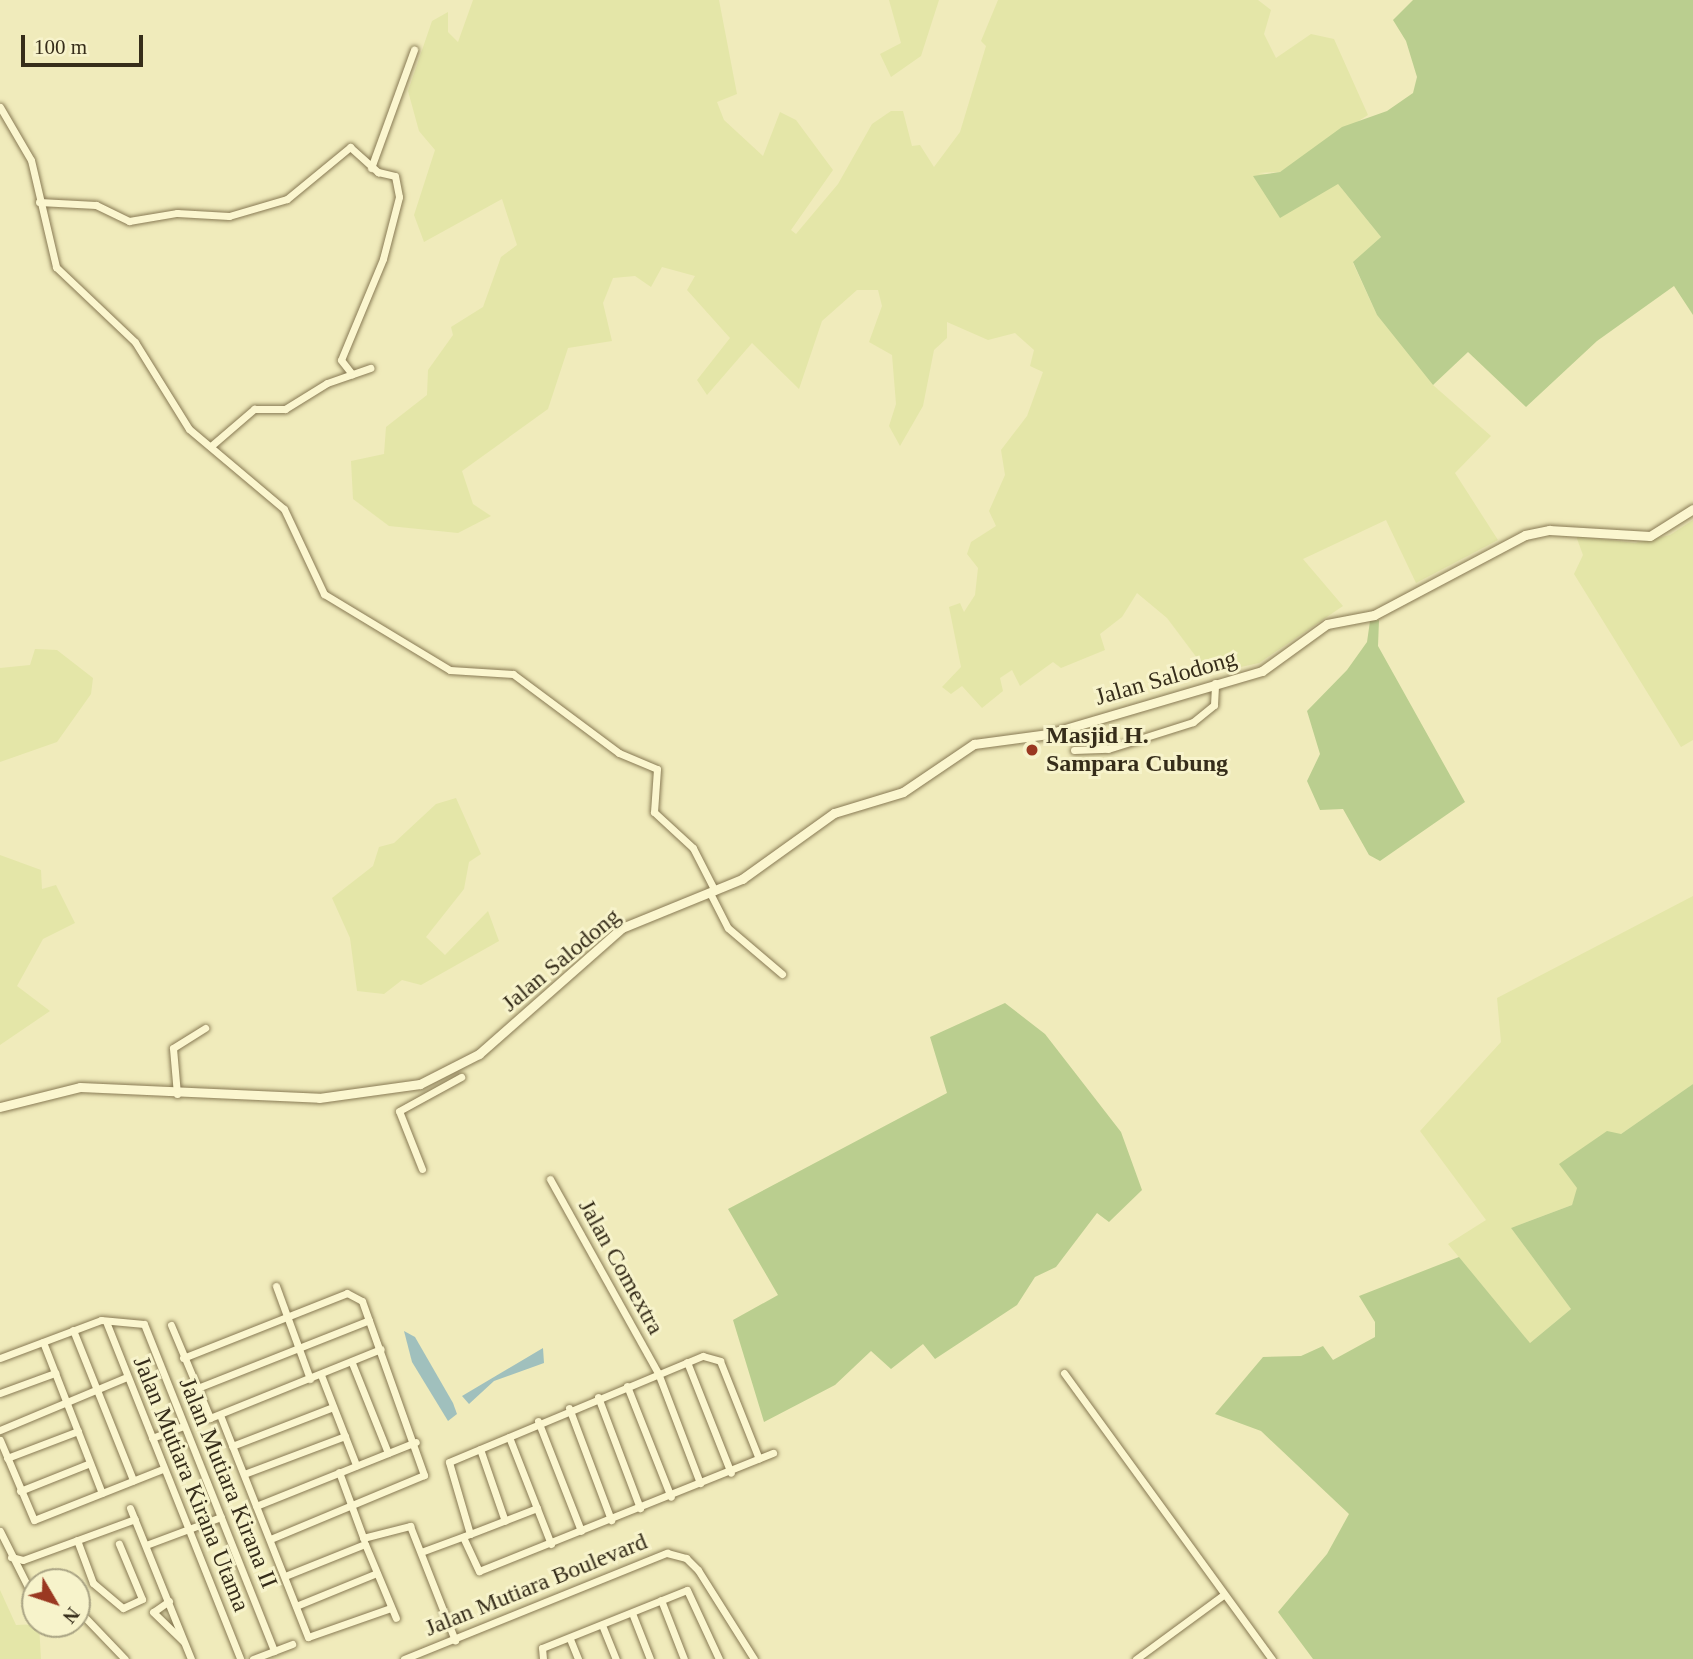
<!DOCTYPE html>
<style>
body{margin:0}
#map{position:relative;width:1693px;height:1659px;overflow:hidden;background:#f0ebbb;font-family:Georgia,serif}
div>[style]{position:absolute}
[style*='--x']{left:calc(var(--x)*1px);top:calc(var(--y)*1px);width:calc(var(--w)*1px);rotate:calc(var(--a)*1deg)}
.farmland>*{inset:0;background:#e4e6a8}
.green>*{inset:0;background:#bace8f}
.water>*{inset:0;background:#a0c0bd}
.roads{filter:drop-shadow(0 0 2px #887a54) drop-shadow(0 0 2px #887a54)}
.minor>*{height:7px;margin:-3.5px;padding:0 3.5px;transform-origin:3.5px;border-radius:3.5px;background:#fbf6cf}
.tertiary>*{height:9px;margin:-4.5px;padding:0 4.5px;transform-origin:4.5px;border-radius:4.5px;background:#fbf6cf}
.dots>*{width:19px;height:19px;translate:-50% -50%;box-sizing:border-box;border:4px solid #f7f3cb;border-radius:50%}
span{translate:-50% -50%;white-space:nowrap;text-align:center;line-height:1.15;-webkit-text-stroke:6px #f7f3cb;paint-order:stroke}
.street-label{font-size:24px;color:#362d1a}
.poi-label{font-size:24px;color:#362d1a;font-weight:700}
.left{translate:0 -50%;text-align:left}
.north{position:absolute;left:21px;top:1568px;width:70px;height:70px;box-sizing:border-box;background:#f7f3cb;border:2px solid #aaa484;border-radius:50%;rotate:129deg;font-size:19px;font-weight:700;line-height:28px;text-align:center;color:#362d1a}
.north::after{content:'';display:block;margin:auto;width:24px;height:32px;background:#9a3821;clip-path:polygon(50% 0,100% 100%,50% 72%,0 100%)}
.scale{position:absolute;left:21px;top:35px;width:122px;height:32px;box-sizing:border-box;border:4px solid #362d1a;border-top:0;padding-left:9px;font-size:21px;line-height:24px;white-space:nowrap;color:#362d1a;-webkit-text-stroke:5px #f7f3cb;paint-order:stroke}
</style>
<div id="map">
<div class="farmland">
<div style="clip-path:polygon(473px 0,719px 0,737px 94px,717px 102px,724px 120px,763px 156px,780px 112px,796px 120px,833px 170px,791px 230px,796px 234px,838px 184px,872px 124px,891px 111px,903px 111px,912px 146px,920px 145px,934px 167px,960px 132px,986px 46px,981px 41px,998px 0,1258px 0,1271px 10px,1264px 34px,1276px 58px,1311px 34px,1334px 39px,1368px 115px,1280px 172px,1258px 173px,1338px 184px,1381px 237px,1353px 263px,1377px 315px,1433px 385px,1491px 436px,1455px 473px,1498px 540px,1416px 583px,1386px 520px,1303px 559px,1343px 606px,1259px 663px,1209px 674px,1167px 618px,1137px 593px,1122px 617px,1100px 634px,1105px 650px,1061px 668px,1053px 662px,1020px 686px,1012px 670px,1000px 678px,1003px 691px,982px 708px,962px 686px,951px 694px,942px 687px,961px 667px,949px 607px,960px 603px,964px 612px,975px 595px,978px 568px,967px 554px,971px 542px,996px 526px,989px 511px,1005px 475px,1001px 450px,1027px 416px,1043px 372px,1030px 366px,1034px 350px,1015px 333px,988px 340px,947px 322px,947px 338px,934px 350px,923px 406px,900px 446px,889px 426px,896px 404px,892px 355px,869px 342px,882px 306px,878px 290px,857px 290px,822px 321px,799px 389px,752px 343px,707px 395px,697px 380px,730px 338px,687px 290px,695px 276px,662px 267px,651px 287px,635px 276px,613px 278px,603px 303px,612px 341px,568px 348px,548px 409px,462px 471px,473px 504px,491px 516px,458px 533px,389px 526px,353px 499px,351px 461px,384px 454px,386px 427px,427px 395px,428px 370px,453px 335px,451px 327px,483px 307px,501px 257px,517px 245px,502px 199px,424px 242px,414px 215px,435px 150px,419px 131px,408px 91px,432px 21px,448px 12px,448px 32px,458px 42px)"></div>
<div style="clip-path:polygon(889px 0,939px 0,921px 56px,891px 77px,880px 54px,901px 43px)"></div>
<div style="clip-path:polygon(1693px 520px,1693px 740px,1681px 747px,1574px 574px,1583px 555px,1576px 536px,1635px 543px,1670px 535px)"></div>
<div style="clip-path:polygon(35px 649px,57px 650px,93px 678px,91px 694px,57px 742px,0 762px,0 668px,30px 665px)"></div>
<div style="clip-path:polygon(456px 798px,481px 854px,469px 862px,464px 889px,426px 937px,445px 955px,488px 911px,499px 941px,421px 985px,402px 980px,384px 994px,357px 991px,350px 938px,332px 898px,373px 866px,379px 847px,394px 843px,436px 804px)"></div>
<div style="clip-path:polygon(0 855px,41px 870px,42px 889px,56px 885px,75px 923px,43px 939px,17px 986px,50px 1011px,0 1045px)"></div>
<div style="clip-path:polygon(1693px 896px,1693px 1084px,1621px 1134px,1560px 1164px,1578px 1188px,1572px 1205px,1511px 1228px,1571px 1309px,1530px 1343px,1448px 1244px,1486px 1220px,1420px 1131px,1501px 1042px,1497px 998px)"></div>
<div style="clip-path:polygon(0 1590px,16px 1625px,39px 1624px,41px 1659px,0 1659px)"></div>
</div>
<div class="green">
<div style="clip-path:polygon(1413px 0,1693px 0,1693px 315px,1674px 286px,1597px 341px,1526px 407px,1468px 352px,1433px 385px,1377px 315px,1353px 262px,1381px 237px,1338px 184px,1280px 218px,1253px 176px,1280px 172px,1342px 127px,1387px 111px,1413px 93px,1417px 77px,1406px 41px,1393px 20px)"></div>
<div style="clip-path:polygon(1379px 620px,1378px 646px,1465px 802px,1380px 861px,1369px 855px,1343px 809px,1320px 810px,1307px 781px,1320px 754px,1307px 711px,1347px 670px,1367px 642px,1370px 621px)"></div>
<div style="clip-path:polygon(1005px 1003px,1045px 1034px,1121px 1132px,1142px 1190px,1109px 1222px,1097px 1213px,1056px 1267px,1035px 1277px,1017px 1305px,935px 1359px,923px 1344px,891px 1369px,871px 1351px,835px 1385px,764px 1422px,733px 1320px,778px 1295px,728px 1209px,947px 1093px,930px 1037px)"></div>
<div style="clip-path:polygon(1693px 1084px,1693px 1659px,1313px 1659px,1278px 1612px,1327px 1554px,1349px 1514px,1261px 1431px,1215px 1414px,1263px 1357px,1301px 1356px,1323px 1346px,1333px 1360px,1375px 1337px,1375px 1322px,1359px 1296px,1459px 1257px,1530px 1343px,1571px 1309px,1511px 1228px,1572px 1205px,1577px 1188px,1559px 1164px,1607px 1131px,1621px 1134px)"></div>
</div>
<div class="water">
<div style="clip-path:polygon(404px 1331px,415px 1337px,453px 1403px,457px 1414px,448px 1421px,412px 1362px)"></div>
<div style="clip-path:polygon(543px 1348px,544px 1363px,494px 1381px,469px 1404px,462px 1396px)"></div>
</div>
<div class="roads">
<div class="minor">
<div style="--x:0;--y:107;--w:61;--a:59.7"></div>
<div style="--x:31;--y:160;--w:110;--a:76.8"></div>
<div style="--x:56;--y:267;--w:109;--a:43.5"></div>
<div style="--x:135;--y:342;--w:102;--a:58.2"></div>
<div style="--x:189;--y:429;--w:124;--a:40.1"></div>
<div style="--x:284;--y:509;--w:94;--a:64.8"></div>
<div style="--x:324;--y:594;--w:147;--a:31.1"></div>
<div style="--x:450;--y:670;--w:63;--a:3.6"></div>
<div style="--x:513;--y:674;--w:132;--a:36.7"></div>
<div style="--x:619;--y:753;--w:41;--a:22.8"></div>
<div style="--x:657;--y:769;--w:43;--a:94"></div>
<div style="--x:654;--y:812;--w:53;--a:42.7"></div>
<div style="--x:693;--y:848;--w:48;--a:62.9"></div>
<div style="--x:371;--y:168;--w:126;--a:-70"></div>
<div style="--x:39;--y:202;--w:57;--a:3"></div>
<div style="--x:96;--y:205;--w:37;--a:26"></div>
<div style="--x:129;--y:221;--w:49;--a:-9.5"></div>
<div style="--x:177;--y:213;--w:52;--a:3.3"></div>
<div style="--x:229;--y:216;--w:60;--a:-16.3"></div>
<div style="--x:287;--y:199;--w:82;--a:-39.5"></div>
<div style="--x:350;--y:147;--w:38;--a:42"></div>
<div style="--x:378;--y:172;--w:17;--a:13"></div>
<div style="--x:395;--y:176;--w:21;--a:79"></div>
<div style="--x:399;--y:197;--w:64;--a:104.5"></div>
<div style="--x:383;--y:259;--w:109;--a:112.6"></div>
<div style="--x:341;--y:360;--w:18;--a:52"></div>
<div style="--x:211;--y:446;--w:57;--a:-40.7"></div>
<div style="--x:254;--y:409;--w:31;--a:0"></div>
<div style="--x:285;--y:409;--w:49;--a:-31.8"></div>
<div style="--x:327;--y:383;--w:46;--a:-19.2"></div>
<div style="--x:1074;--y:750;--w:34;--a:-2"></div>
<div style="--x:1108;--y:749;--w:89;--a:-17.6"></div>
<div style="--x:1193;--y:722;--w:27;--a:-39"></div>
<div style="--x:1214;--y:705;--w:22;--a:-87"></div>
<div style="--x:710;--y:893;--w:39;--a:63"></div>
<div style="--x:728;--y:928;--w:71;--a:40.4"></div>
<div style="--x:177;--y:1094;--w:46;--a:-95"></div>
<div style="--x:173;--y:1048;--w:38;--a:-32"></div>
<div style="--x:422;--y:1169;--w:62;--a:-111.6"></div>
<div style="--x:399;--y:1111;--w:71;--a:-28.7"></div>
<div style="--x:550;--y:1179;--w:222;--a:60.9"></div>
<div style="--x:658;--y:1373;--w:118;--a:69.1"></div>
<div style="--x:276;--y:1286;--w:99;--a:69.9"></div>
<div style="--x:107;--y:1324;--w:360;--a:68.3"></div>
<div style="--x:171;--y:1325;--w:101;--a:67.2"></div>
<div style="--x:210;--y:1418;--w:184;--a:-22"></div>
<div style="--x:73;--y:1330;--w:162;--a:68.2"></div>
<div style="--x:43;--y:1342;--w:162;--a:68.7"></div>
<div style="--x:0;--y:1358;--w:108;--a:-20.6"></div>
<div style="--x:101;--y:1320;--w:43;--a:5.3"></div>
<div style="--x:144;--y:1324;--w:352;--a:68.3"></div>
<div style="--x:183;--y:1358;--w:176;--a:-21.6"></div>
<div style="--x:347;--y:1293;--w:17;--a:28"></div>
<div style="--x:362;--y:1301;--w:185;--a:70.4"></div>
<div style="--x:424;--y:1475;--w:167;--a:157.4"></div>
<div style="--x:687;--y:1362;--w:119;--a:68.4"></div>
<div style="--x:352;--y:1363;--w:97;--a:68.2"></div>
<div style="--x:1064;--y:1373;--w:354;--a:54"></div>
<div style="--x:321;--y:1375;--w:97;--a:68.7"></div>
<div style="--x:627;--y:1386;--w:119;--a:68.4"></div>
<div style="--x:195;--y:1389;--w:187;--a:-21.6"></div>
<div style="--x:0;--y:1393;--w:59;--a:-20"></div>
<div style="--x:598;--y:1397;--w:119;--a:69.3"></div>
<div style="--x:569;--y:1408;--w:120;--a:69.4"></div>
<div style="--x:220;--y:1415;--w:239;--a:68.4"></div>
<div style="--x:308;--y:1637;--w:88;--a:-19.3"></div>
<div style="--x:538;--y:1421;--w:118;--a:68.6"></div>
<div style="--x:0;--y:1430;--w:138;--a:-22.7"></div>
<div style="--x:509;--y:1437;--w:115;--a:68.6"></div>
<div style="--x:152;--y:1438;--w:33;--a:-21"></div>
<div style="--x:0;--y:1440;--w:87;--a:67"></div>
<div style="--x:34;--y:1520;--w:139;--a:-21.6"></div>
<div style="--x:232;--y:1446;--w:108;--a:-21.1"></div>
<div style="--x:480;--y:1449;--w:76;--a:70.9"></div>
<div style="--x:7;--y:1458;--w:76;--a:-20.8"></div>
<div style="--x:339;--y:1472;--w:72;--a:69.8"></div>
<div style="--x:244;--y:1474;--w:108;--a:-20.6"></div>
<div style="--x:20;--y:1491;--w:75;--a:-21.8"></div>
<div style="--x:256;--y:1506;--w:172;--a:-21.8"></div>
<div style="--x:130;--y:1508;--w:163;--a:68"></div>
<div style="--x:0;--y:1531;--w:78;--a:63.4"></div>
<div style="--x:470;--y:1534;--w:72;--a:-21.2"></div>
<div style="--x:463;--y:1537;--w:38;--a:65"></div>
<div style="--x:479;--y:1571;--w:317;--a:-21.9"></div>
<div style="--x:363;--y:1538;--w:49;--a:-14.3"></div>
<div style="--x:410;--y:1526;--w:123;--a:68.5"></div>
<div style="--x:77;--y:1540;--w:46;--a:69.6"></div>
<div style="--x:93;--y:1583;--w:39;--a:40"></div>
<div style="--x:123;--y:1608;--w:21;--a:-25"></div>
<div style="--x:142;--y:1599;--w:60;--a:-112.7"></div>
<div style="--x:146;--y:1545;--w:80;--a:-20.5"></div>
<div style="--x:421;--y:1552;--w:52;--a:-20.2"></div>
<div style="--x:470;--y:1534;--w:75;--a:-106.3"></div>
<div style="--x:449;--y:1462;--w:275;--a:-22.7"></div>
<div style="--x:703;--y:1356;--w:18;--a:16"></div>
<div style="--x:720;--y:1361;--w:105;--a:68.3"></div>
<div style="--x:11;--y:1557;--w:12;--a:14"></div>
<div style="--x:23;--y:1560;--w:119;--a:-20.1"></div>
<div style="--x:285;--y:1576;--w:86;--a:-21.8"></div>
<div style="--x:365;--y:1544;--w:80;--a:67.3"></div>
<div style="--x:661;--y:1600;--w:63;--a:68.7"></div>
<div style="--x:169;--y:1601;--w:19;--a:145"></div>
<div style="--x:153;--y:1612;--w:42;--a:44"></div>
<div style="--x:296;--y:1606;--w:87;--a:-22.2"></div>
<div style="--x:77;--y:1609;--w:69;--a:46.2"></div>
<div style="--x:632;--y:1613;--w:49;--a:68.6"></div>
<div style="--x:602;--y:1625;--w:37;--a:68"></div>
<div style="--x:570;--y:1639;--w:22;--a:68"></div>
<div style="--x:253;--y:1659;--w:42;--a:-21"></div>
<div style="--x:404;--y:1659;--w:284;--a:-22"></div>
<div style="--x:667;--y:1553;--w:20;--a:15"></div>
<div style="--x:686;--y:1558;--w:17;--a:45"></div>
<div style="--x:698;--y:1570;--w:105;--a:57.8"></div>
<div style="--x:543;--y:1659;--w:11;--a:-95"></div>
<div style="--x:542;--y:1648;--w:156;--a:-21.8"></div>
<div style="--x:687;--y:1590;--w:76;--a:65.1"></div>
<div style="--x:1136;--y:1659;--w:108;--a:-36.3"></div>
</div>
<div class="tertiary">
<div style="--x:0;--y:1107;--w:82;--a:-14"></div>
<div style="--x:80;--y:1087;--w:239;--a:2.6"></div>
<div style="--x:319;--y:1098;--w:102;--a:-7.9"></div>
<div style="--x:420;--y:1084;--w:66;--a:-27"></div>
<div style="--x:479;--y:1054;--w:191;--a:-41.4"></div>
<div style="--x:622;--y:928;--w:130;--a:-22.2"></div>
<div style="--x:742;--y:879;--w:113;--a:-35.7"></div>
<div style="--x:834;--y:813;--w:72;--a:-16.9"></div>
<div style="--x:903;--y:792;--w:86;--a:-34.1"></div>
<div style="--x:974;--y:744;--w:75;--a:-7.7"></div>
<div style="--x:1048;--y:734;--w:223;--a:-16.4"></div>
<div style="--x:1262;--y:671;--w:80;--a:-35.9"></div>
<div style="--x:1327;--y:624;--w:48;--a:-10.8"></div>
<div style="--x:1374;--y:615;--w:171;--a:-27.9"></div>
<div style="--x:1525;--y:535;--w:25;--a:-12"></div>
<div style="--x:1549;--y:530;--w:101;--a:3.4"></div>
<div style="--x:1650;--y:536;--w:51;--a:-32.1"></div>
</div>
</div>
<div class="dots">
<div style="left:1032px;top:750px;background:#9a3821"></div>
</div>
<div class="street-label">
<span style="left:1166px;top:678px;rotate:-16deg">Jalan Salodong</span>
<span style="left:561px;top:960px;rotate:-40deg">Jalan Salodong</span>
<span style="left:621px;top:1267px;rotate:61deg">Jalan Comextra</span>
<span style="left:228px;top:1483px;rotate:68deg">Jalan Mutiara Kirana II</span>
<span style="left:191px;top:1484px;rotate:68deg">Jalan Mutiara Kirana Utama</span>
<span style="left:536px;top:1585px;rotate:-22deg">Jalan Mutiara Boulevard</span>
</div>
<div class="poi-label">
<span class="left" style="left:1046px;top:750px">Masjid H.<br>Sampara Cubung</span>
</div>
<div class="north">N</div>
<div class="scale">100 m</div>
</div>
